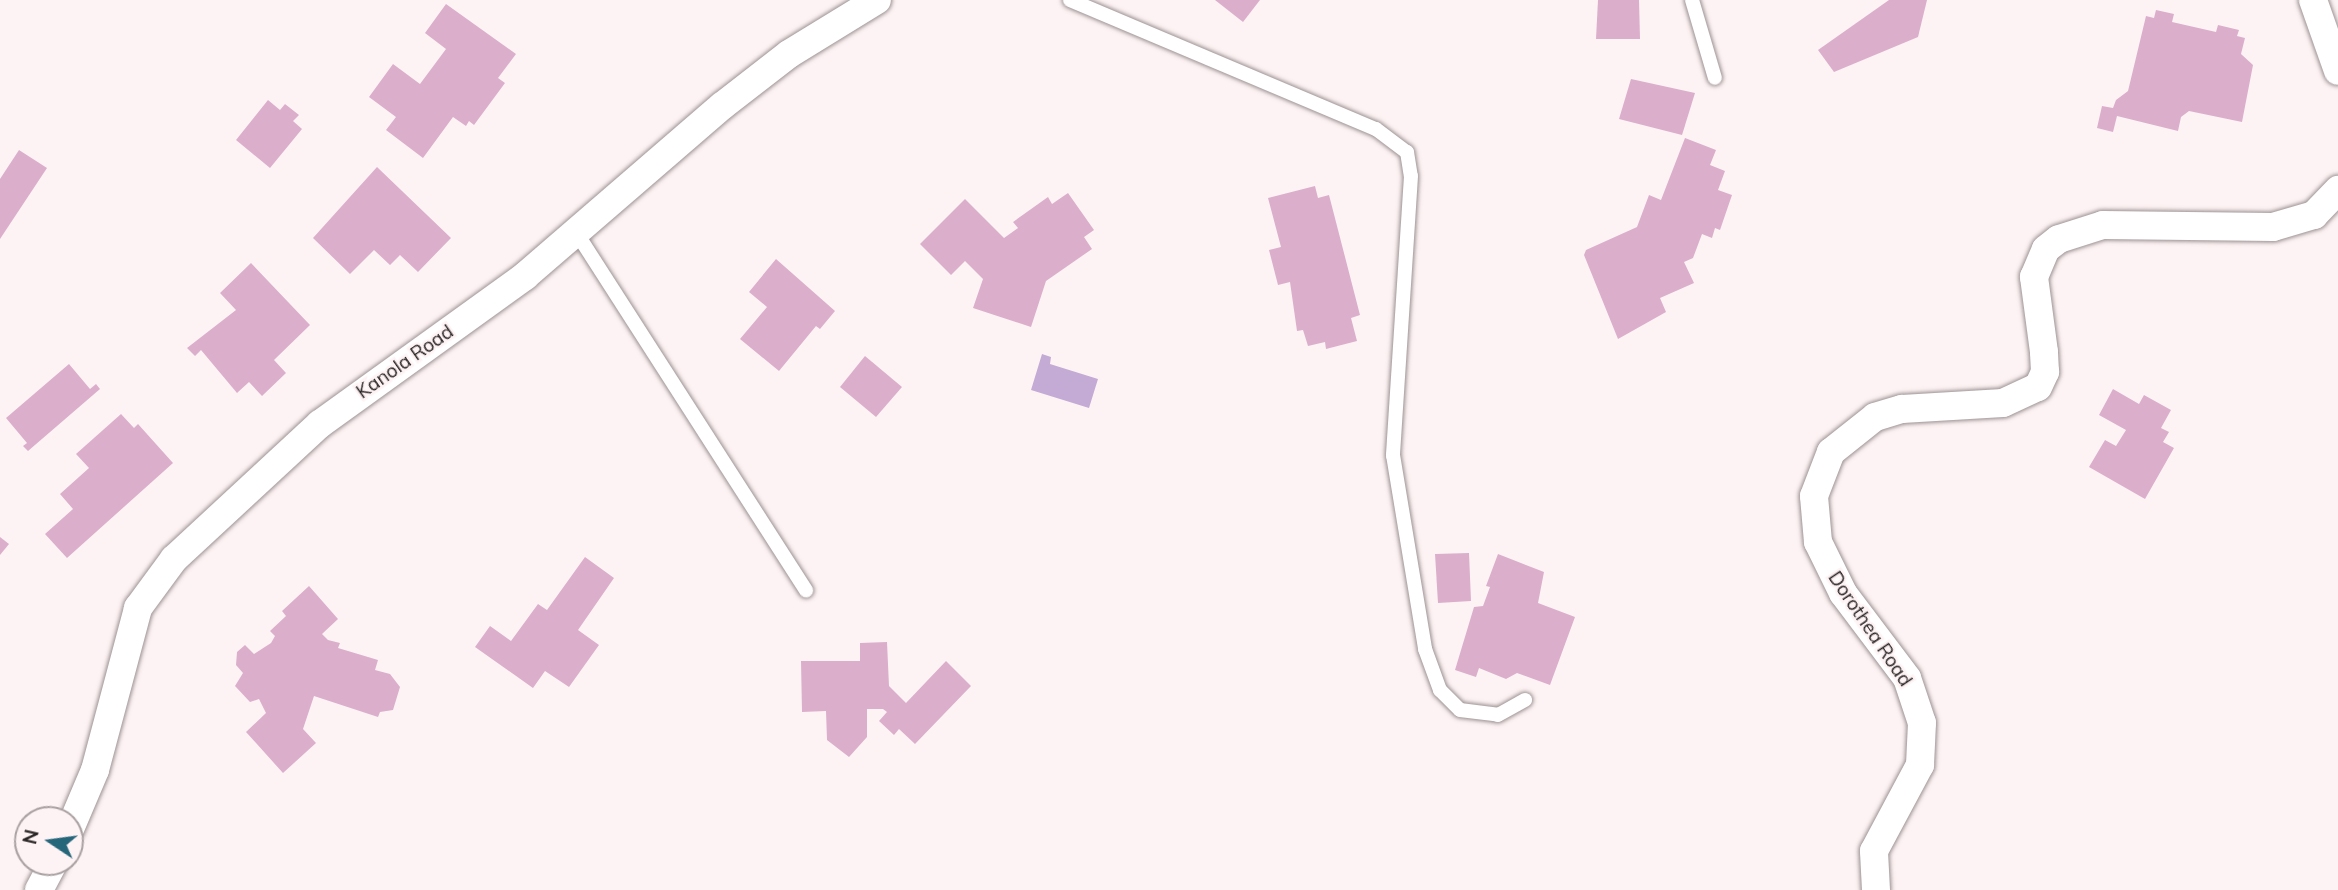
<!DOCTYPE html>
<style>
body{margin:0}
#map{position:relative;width:2338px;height:890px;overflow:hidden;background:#fef3f4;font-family:Mulish,sans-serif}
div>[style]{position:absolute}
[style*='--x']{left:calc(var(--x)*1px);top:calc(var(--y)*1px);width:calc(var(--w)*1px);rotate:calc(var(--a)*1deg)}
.water>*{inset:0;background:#c3abd5}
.building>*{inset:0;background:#dbaecb}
.roads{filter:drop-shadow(0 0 2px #9c9293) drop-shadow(0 0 2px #9c9293)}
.service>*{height:14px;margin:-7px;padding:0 7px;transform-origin:7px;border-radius:7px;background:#fff}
.minor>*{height:28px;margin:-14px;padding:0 14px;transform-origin:14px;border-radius:14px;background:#fff}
span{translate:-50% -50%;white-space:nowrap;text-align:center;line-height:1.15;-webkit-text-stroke:5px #fef3f4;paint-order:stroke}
.street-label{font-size:19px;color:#282424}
.north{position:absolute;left:14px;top:806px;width:70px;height:70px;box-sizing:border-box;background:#fef3f4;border:2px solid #a8a0a1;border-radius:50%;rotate:283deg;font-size:19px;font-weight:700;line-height:28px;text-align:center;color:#282424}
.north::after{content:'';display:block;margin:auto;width:24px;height:32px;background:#26667b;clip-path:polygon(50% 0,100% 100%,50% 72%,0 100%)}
</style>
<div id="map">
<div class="water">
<div style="clip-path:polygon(1042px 354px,1051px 357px,1050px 364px,1098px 379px,1089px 408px,1031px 390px)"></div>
</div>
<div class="building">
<div style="clip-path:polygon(1215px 0,1260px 0,1243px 22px)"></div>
<div style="clip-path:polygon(1598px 0,1639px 0,1640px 39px,1596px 39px)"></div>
<div style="clip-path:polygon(1889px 0,1927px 0,1918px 37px,1834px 72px,1818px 50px)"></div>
<div style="clip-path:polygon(446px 4px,516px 54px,498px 78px,505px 83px,474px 125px,469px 121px,466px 126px,453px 117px,423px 158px,386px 130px,396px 117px,369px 97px,393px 64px,420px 84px,446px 49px,425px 33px)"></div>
<div style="clip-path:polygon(2156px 10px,2174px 14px,2172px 22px,2216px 32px,2218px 25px,2239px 30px,2237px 36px,2245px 38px,2241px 54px,2253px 65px,2242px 122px,2189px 111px,2181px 117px,2178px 131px,2117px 116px,2113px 132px,2097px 128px,2102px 106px,2113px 108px,2116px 100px,2128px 91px,2146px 16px,2154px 18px)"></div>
<div style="clip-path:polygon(1631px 79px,1695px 93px,1682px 135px,1619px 119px)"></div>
<div style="clip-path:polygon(268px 100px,280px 110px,285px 104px,299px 115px,293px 121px,302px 129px,270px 168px,236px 140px)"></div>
<div style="clip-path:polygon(1685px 138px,1716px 150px,1710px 165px,1725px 171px,1718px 190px,1732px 195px,1720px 230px,1715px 228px,1712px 238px,1702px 234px,1693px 258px,1684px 262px,1694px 283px,1660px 298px,1666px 312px,1618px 339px,1584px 255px,1586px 250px,1637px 227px,1649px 195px,1661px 200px)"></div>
<div style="clip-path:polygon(19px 150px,47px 168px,0 239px,0 179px)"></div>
<div style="clip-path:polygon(377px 167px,451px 238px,418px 272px,400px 255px,390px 265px,374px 250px,350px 274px,313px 238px)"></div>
<div style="clip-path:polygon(1315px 186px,1318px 198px,1329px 195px,1360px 315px,1351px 318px,1357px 341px,1326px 349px,1325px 342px,1308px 346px,1303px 330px,1297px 331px,1290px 282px,1278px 285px,1269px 250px,1281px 247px,1268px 198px)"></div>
<div style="clip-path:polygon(1068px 193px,1094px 230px,1084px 237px,1092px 249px,1046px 281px,1031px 327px,973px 308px,983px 279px,965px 261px,951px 275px,920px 244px,965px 199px,1004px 238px,1018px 228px,1013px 222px,1048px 197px,1052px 204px)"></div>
<div style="clip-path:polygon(776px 259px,835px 311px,820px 329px,816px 326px,779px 371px,740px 339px,767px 307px,749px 292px)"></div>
<div style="clip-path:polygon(251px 263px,310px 325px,274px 360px,286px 373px,262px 396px,249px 382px,237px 393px,201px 350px,195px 356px,187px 348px,236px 310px,220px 293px)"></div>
<div style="clip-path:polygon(865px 356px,902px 387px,876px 417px,840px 387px)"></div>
<div style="clip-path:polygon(69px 364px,90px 389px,96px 384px,100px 389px,28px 451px,23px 446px,27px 443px,6px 418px)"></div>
<div style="clip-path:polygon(2113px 389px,2139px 404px,2144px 395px,2171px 410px,2161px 428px,2169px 432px,2163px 442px,2174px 448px,2145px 499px,2089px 467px,2105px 440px,2116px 446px,2126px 430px,2099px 415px)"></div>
<div style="clip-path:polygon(121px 414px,134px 428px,138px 424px,173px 463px,67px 558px,45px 534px,73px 509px,60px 494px,89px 468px,76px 454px)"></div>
<div style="clip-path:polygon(0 537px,9px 544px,0 555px)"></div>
<div style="clip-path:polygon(1469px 553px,1471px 601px,1438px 603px,1435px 554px)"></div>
<div style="clip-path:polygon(1498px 554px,1544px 572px,1538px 603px,1575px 617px,1550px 685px,1517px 673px,1506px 679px,1479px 668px,1476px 677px,1455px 670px,1474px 607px,1483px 606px,1490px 587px,1486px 586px)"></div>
<div style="clip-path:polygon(585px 557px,614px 578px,578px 630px,599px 645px,569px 687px,545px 671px,533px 688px,475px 647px,490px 626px,511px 641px,538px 604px,547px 610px)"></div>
<div style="clip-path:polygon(309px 586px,338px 619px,322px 634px,328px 640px,340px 643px,338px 648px,378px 660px,375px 670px,390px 674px,400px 687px,393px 710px,380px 712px,378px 717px,314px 696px,303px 729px,316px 743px,283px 773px,246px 732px,266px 713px,259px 699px,250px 702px,235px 686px,243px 673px,236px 665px,237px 652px,245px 645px,254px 654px,271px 643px,275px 636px,270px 631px,286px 616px,282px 611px)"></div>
<div style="clip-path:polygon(887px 642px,889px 686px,906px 703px,946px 661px,971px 686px,915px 744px,899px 729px,894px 735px,879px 721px,887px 712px,883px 709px,867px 709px,867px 737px,849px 757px,827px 740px,826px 711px,802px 712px,801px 661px,860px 661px,860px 643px)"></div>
</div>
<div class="roads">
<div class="service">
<div style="--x:1070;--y:0;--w:332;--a:22.9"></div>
<div style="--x:1376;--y:129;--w:39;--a:37"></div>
<div style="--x:1407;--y:152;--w:24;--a:81"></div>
<div style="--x:1411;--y:176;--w:280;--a:93.7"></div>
<div style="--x:1393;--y:455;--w:197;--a:80.6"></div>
<div style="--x:1425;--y:649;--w:44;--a:69.9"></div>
<div style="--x:1440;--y:690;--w:28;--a:45"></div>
<div style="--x:1460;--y:710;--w:38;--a:7"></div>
<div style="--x:1498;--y:715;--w:31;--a:-29"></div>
<div style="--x:1692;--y:0;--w:81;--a:73.6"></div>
<div style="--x:576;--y:232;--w:426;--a:57.3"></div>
</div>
<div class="minor">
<div style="--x:2313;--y:0;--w:75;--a:70.6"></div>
<div style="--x:70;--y:829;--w:64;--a:-67"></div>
<div style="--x:95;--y:770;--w:168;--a:-75.1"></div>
<div style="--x:138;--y:608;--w:61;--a:-53.7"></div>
<div style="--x:174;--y:559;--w:199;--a:-42.8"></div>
<div style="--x:320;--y:424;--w:253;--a:-35.8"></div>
<div style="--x:525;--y:276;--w:260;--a:-40.8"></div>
<div style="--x:722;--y:106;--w:85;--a:-37.8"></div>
<div style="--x:789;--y:54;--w:103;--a:-31.5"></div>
<div style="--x:39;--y:890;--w:32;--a:-62"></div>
<div style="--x:1876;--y:890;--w:39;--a:-93"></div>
<div style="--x:1874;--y:851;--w:98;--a:-61.9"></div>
<div style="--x:1920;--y:765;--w:42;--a:-87.3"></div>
<div style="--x:1922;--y:723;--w:47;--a:-108.4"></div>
<div style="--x:1907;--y:678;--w:106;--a:-127"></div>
<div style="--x:1843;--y:593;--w:57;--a:-116.1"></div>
<div style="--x:1818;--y:542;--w:46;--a:-95"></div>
<div style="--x:1814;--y:496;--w:47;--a:-68.9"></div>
<div style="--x:1831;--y:452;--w:56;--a:-38.5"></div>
<div style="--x:1875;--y:417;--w:28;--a:-17"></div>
<div style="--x:1902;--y:409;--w:101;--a:-3.4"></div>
<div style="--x:2003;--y:403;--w:38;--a:-25"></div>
<div style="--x:2038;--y:387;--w:17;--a:-65"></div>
<div style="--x:2045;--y:372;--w:20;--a:-93"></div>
<div style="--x:2044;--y:352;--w:76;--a:-97.6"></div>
<div style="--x:2034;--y:277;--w:30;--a:-67"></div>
<div style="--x:2046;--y:249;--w:16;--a:-38"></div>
<div style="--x:2059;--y:239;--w:46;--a:-17.7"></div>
<div style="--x:2103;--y:225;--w:170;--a:0.7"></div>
<div style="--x:2273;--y:227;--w:43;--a:-16.3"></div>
<div style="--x:2314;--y:215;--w:35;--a:-46"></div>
</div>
</div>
<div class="street-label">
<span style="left:405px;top:362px;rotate:-35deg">Kanola Road</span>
<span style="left:1870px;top:629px;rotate:56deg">Dorothea Road</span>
</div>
<div class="north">N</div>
</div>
